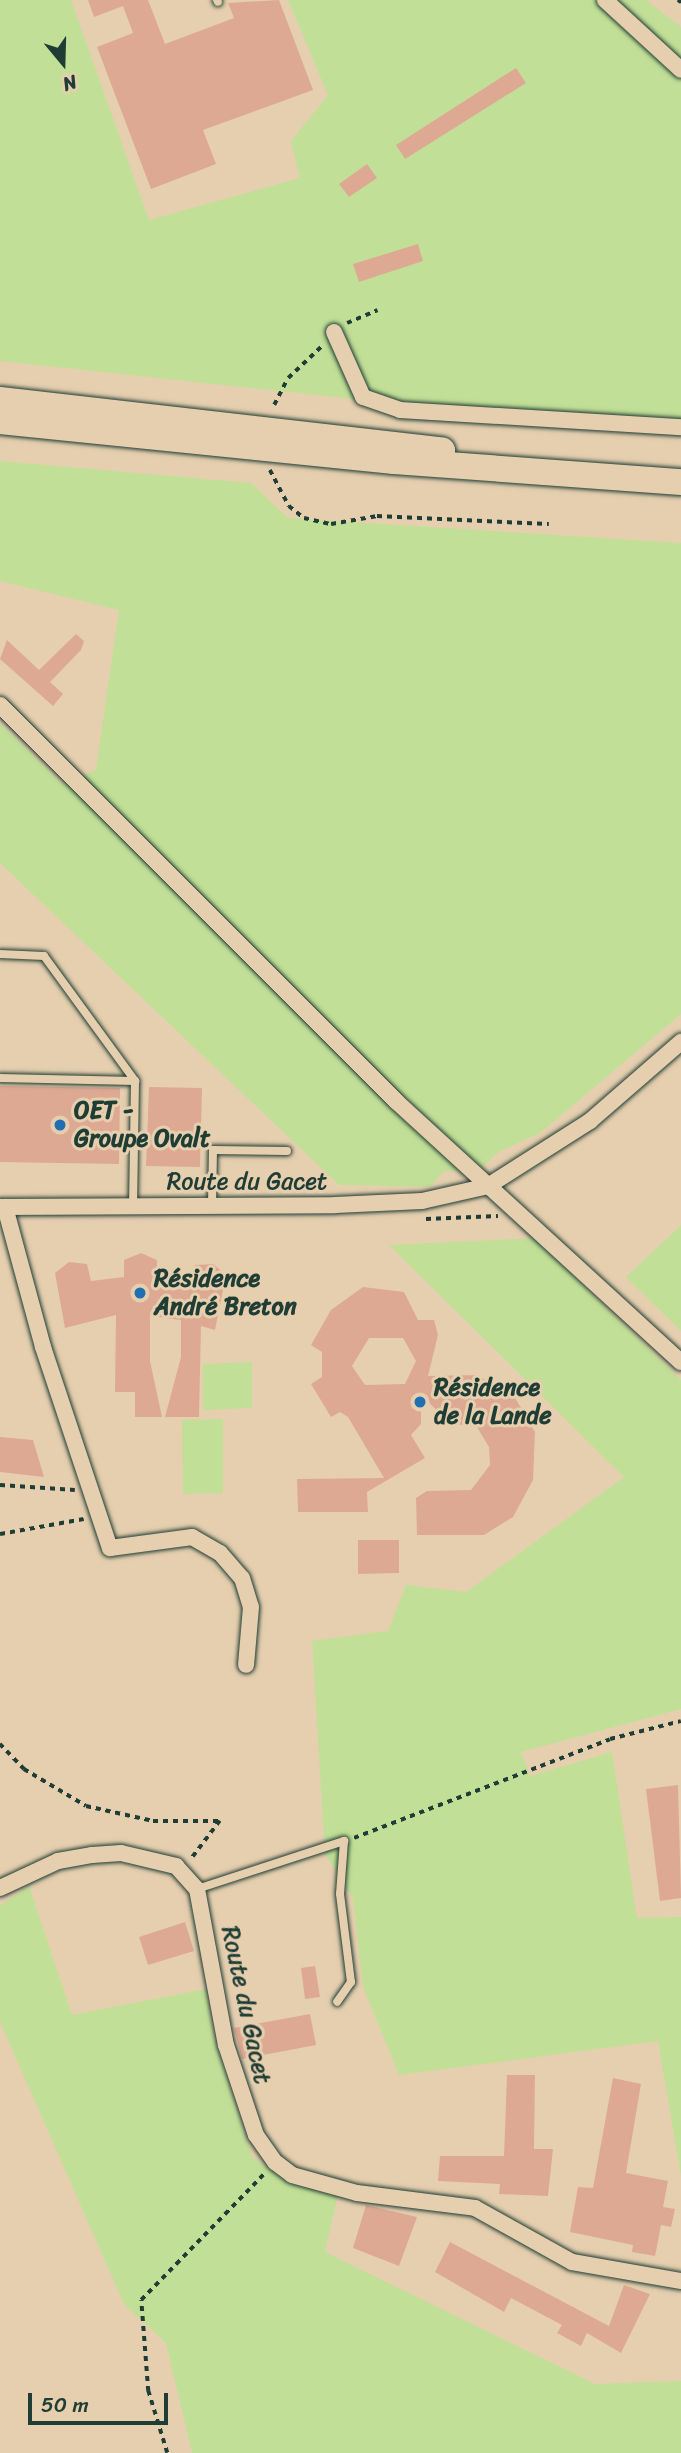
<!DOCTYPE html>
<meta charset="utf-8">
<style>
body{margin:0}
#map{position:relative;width:681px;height:2453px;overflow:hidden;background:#e6cfaf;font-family:Sriracha,sans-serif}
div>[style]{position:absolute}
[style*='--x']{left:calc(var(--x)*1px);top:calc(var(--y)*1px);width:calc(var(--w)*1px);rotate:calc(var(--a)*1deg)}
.green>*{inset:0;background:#c2df97}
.building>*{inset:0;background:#dea993}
.path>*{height:3.5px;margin-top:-1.75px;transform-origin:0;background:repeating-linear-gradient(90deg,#1f3d34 0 5px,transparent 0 10px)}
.roads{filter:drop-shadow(0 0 2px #1f3d34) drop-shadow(0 0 2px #1f3d34)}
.service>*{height:8px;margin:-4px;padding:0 4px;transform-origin:4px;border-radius:4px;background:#e6cfaf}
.minor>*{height:16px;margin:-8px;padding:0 8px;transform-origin:8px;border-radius:8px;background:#e6cfaf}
.primary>*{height:26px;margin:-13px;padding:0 13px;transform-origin:13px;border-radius:13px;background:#e6cfaf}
.dots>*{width:19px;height:19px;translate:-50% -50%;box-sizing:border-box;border:4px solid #e6cfaf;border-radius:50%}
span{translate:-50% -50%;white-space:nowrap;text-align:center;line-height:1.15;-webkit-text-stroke:6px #e6cfaf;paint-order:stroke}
.poi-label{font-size:24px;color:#1f3d34;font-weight:700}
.left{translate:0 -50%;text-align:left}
.street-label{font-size:24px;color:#1f3d34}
.north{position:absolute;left:28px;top:28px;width:70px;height:70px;-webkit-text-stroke:5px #e6cfaf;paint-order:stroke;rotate:161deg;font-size:19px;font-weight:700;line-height:28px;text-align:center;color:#1f3d34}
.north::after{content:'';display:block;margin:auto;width:24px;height:32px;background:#1f3d34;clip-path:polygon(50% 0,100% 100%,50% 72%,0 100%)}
.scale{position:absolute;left:28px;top:2393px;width:140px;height:32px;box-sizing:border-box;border:4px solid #1f3d34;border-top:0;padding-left:9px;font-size:21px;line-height:24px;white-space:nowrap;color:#1f3d34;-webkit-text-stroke:5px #e6cfaf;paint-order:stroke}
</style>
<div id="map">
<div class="green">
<div style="clip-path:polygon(0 0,71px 0,149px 220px,300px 178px,291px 141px,328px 95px,288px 0,646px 0,681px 27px,681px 434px,0 361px)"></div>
<div style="clip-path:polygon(0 461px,251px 483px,288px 518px,681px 543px,681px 1014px,540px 1133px,498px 1152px,479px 1170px,444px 1171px,430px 1187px,339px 1185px,0 863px,0 723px,62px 784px,96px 770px,119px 610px,0 581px)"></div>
<div style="clip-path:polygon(681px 1225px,681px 1331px,626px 1277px)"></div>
<div style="clip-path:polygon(534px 1238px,681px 1380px,681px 1709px,521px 1752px,530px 1776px,612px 1752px,637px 1918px,681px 1917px,681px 2176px,658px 2041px,399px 2075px,363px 1987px,353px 1898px,325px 1854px,312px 1641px,388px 1631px,406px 1585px,466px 1592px,624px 1477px,389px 1245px)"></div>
<div style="clip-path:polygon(252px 1362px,252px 1408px,203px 1410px,203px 1364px)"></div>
<div style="clip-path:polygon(223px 1419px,223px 1493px,183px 1494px,182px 1420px)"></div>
<div style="clip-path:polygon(29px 1886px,72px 2015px,206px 1989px,213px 2035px,252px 2157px,285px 2179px,338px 2194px,325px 2252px,595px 2384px,681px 2381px,681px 2453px,192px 2453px,166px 2343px,124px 2304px,0 2022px,0 1906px)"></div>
</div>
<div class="building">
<div style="clip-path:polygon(88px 0,148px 0,165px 44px,234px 18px,228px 3px,279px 0,313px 90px,203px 130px,216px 164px,151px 189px,97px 47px,133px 33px,123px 6px,94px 17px)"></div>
<div style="clip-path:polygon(516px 68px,526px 83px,405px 159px,396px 145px)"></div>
<div style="clip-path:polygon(367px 164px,377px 178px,349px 197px,339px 184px)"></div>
<div style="clip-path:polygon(418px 244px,423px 261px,359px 282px,353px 264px)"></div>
<div style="clip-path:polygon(76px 634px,84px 641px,81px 650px,50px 682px,63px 694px,53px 706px,0 659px,7px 640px,39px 670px)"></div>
<div style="clip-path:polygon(0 1086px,120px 1088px,119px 1164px,0 1162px)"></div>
<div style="clip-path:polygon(149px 1087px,202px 1088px,200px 1167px,146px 1166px)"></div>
<div style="clip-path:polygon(141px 1253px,157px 1260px,157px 1277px,190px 1282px,195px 1265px,213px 1264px,226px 1275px,215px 1330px,201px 1326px,199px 1417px,165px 1417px,181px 1357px,181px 1320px,150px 1316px,150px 1361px,162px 1417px,135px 1417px,135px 1392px,115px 1392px,116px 1315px,65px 1328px,55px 1273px,69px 1262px,87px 1264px,91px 1281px,124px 1277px,124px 1260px)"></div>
<div style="clip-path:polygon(evenodd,363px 1287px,404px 1292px,418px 1320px,434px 1320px,438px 1335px,428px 1376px,477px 1375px,514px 1396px,535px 1432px,533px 1480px,513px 1517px,484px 1535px,417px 1535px,416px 1498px,427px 1491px,471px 1490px,490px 1465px,489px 1447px,477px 1427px,450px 1423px,421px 1395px,421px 1424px,411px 1435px,425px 1458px,367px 1492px,368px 1512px,298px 1512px,297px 1479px,384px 1478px,348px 1417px,340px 1412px,331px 1417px,311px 1384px,322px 1377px,322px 1352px,311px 1345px,331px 1310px,363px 1287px,369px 1338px,403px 1338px,416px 1361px,405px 1384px,365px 1385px,352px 1366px,369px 1338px)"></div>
<div style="clip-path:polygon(0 1437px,33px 1440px,44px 1477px,0 1472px)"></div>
<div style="clip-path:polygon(358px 1540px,399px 1540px,399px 1573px,358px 1574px)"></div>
<div style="clip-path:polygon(678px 1785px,681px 1898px,660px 1901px,646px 1789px)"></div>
<div style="clip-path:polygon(185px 1922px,194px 1951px,148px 1965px,139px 1937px)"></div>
<div style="clip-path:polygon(315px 1966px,320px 1997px,305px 1999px,301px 1968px)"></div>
<div style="clip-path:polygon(310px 2014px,316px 2045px,242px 2059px,234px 2028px)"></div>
<div style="clip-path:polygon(507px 2075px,535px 2075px,534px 2149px,553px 2149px,548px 2196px,499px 2194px,500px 2184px,438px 2181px,440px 2156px,504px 2156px)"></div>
<div style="clip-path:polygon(613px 2078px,641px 2084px,626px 2173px,668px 2181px,663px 2207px,675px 2209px,671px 2227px,661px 2225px,655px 2256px,632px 2252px,633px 2245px,570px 2232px,578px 2187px,593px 2188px)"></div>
<div style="clip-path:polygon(366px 2205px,417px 2217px,399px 2266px,353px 2248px)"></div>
<div style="clip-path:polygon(450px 2242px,609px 2326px,624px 2285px,650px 2294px,621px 2353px,587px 2333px,581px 2346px,557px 2333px,562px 2325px,511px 2298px,504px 2312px,435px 2272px)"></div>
</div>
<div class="path">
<div style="--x:678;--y:0;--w:4;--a:34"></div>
<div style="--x:347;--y:323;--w:33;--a:-23"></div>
<div style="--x:274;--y:405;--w:30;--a:-63"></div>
<div style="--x:288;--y:378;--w:48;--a:-43.3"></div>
<div style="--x:270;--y:470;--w:41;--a:62.2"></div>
<div style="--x:289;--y:506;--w:19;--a:39"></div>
<div style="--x:304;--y:518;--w:28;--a:13"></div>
<div style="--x:331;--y:524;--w:47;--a:-9.9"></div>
<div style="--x:377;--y:516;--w:172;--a:2.7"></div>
<div style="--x:426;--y:1219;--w:72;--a:-2.4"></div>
<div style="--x:0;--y:1485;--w:75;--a:3.8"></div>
<div style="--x:0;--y:1534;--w:85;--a:-10.1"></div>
<div style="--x:0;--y:1744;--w:35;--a:46"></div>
<div style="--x:24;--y:1769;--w:72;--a:30.8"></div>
<div style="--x:86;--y:1806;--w:69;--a:12.6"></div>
<div style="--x:153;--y:1821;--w:67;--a:0"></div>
<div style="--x:220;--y:1821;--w:46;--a:127.1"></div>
<div style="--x:354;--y:1838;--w:274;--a:-21.1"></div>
<div style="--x:610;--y:1739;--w:73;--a:-14.2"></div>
<div style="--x:167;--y:2453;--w:65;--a:-107"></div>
<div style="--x:148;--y:2391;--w:91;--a:-94.4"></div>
<div style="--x:141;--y:2300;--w:176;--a:-45.7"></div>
</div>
<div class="roads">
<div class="service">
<div style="--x:217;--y:0;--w:2;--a:63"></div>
<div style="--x:0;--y:954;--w:44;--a:2.6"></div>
<div style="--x:44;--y:956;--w:155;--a:53.9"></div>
<div style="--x:0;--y:1078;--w:135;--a:1.3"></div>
<div style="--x:135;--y:1081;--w:125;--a:90.9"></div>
<div style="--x:212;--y:1206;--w:56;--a:-89"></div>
<div style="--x:213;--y:1150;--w:74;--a:0.8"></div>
<div style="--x:197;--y:1889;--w:155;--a:-18.1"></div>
<div style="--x:344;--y:1841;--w:53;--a:94.3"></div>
<div style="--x:340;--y:1894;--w:89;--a:82.9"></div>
<div style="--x:351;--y:1982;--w:24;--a:125"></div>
</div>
<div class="minor">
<div style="--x:605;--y:0;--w:103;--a:42.6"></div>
<div style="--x:334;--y:332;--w:71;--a:66"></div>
<div style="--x:363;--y:397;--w:39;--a:19"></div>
<div style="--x:400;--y:410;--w:282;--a:3.5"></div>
<div style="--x:0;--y:705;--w:561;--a:45"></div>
<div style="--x:397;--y:1102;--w:385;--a:42.5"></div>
<div style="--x:0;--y:1207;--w:335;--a:-0.3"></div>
<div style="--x:335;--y:1205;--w:87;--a:-2.6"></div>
<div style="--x:422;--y:1201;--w:68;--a:-12.8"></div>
<div style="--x:488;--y:1186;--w:121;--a:-32.5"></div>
<div style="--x:590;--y:1121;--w:121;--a:-41"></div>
<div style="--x:5;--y:1207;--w:145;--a:74.8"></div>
<div style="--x:43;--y:1347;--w:212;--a:71.6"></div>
<div style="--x:110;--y:1548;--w:83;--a:-7.6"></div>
<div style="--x:192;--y:1537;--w:32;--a:30"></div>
<div style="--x:220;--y:1553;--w:33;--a:49"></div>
<div style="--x:242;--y:1578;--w:30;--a:73"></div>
<div style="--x:251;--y:1607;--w:58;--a:94.9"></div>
<div style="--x:0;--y:1888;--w:64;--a:-25"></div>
<div style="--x:58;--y:1861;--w:35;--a:-10"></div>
<div style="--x:92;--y:1855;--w:29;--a:-4"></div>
<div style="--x:121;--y:1853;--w:57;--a:13.3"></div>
<div style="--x:176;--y:1866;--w:31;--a:48"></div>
<div style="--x:197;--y:1889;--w:159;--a:79.5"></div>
<div style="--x:226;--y:2045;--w:95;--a:71.6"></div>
<div style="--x:256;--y:2135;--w:33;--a:55"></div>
<div style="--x:275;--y:2162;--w:21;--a:37"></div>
<div style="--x:292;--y:2175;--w:67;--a:15.5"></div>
<div style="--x:357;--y:2193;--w:119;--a:7.2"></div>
<div style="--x:475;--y:2208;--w:111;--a:29.1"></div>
<div style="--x:572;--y:2262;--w:111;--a:9.9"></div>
</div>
<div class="primary">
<div style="--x:0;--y:400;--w:445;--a:6.5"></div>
<div style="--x:0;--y:421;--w:396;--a:5.8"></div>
<div style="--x:394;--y:461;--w:288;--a:4.2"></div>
</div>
</div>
<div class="dots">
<div style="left:60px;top:1125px;background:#1f6fb2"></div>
<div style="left:140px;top:1293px;background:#1f6fb2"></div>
<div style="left:420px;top:1402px;background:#1f6fb2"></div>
</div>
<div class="poi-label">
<span class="left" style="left:74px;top:1125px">OET -<br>Groupe Ovalt</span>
<span class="left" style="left:154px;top:1293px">Résidence<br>André Breton</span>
<span class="left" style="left:434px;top:1402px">Résidence<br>de la Lande</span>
</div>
<div class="street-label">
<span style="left:247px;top:1182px">Route du Gacet</span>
<span style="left:246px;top:2005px;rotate:78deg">Route du Gacet</span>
</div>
<div class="north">N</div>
<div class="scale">50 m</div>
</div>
